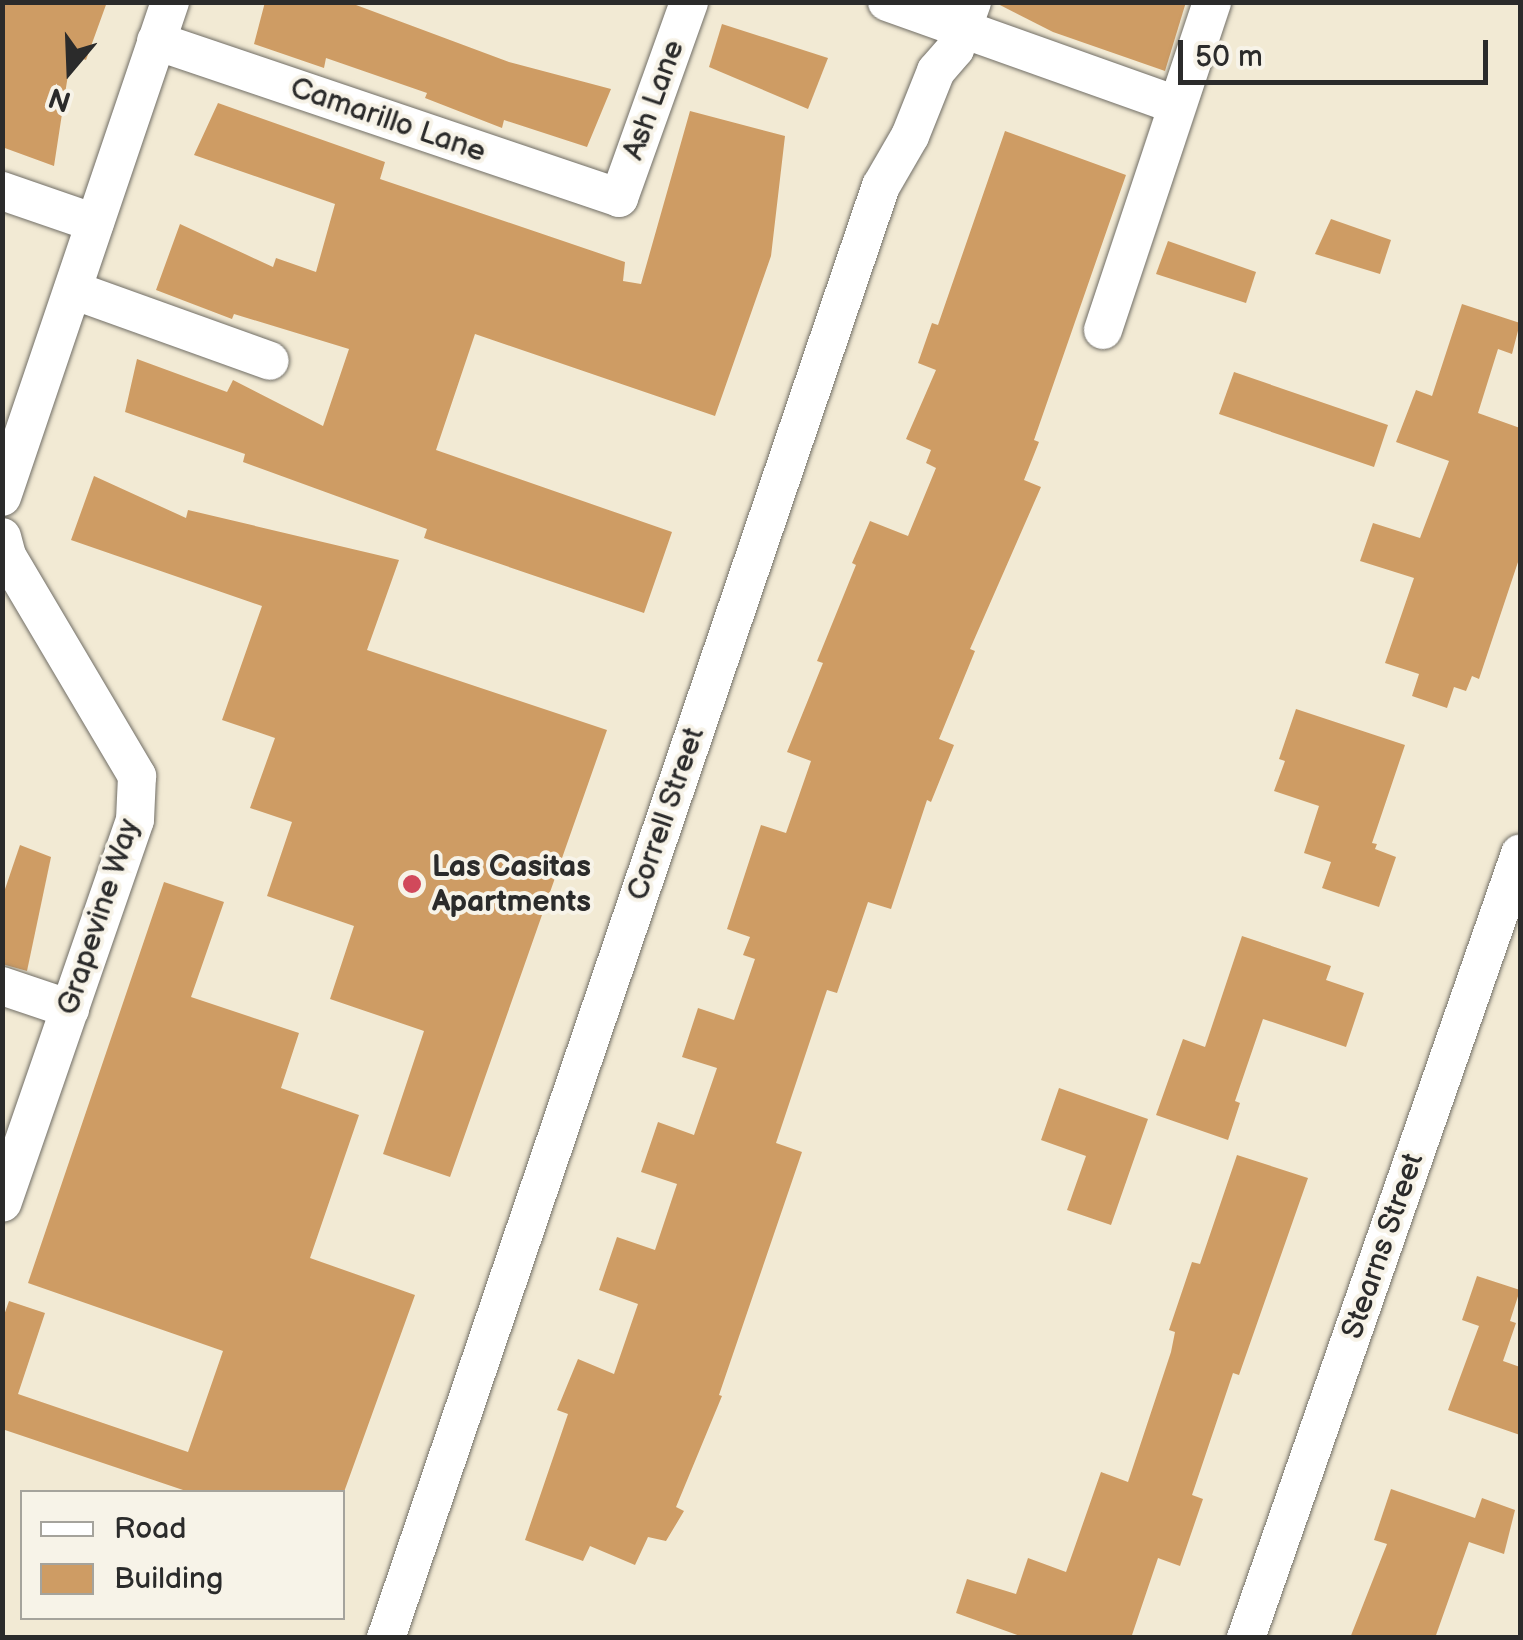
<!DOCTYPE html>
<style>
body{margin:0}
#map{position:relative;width:1523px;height:1640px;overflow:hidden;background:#f2ead4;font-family:"Balsamiq Sans",sans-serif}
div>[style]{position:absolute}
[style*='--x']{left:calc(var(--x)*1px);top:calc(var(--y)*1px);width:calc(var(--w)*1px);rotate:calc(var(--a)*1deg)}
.building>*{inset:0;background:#ce9c64}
.roads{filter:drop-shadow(0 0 2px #716e66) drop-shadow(0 0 2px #716e66)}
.minor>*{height:38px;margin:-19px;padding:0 19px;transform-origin:19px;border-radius:19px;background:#fff}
.dots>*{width:28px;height:28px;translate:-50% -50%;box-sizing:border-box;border:5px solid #f7f3e8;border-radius:50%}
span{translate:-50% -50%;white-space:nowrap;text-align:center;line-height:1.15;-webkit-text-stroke:8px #f7f3e8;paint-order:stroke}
.street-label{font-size:30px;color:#2b2b2b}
.poi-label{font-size:30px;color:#2b2b2b;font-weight:700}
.left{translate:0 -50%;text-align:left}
.frame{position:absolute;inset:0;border:5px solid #2b2b2b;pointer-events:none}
.legend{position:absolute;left:20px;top:1490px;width:325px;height:130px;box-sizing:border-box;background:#f7f3e8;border:2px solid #a5a39c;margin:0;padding:12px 18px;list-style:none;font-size:30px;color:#2b2b2b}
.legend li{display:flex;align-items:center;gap:20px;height:50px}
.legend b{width:50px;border:2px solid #a5a39c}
.north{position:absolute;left:20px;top:20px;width:100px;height:100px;-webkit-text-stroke:8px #f7f3e8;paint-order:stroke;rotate:199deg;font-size:28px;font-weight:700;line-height:40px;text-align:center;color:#2b2b2b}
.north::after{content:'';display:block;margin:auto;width:35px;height:45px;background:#2b2b2b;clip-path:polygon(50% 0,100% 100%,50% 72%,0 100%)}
.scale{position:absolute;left:1178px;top:40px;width:310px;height:45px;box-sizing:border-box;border:5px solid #2b2b2b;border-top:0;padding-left:12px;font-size:30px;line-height:35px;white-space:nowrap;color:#2b2b2b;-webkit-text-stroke:8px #f7f3e8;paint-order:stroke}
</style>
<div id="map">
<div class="building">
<div style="clip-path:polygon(2px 2px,107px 2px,86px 60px,71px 55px,54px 166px,2px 147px)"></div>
<div style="clip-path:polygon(265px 2px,348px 2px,509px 62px,611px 89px,587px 147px,504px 120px,502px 128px,425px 98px,427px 93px,326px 58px,324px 68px,254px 44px)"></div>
<div style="clip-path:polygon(994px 2px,1186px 2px,1165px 71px,1053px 32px)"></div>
<div style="clip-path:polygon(722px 24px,828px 58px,808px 109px,709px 67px)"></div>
<div style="clip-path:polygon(218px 103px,385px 162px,380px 179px,625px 262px,623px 281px,641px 284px,690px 111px,785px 136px,771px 256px,715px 416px,475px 334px,436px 450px,672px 532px,644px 613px,424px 538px,427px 529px,243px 462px,245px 454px,125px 412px,137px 359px,227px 392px,233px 380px,323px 426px,349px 349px,234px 314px,232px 319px,156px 290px,180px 224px,273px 267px,276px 258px,316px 272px,335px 204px,194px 155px)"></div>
<div style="clip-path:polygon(1005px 131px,1126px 175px,1034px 440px,1039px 442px,1024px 480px,1041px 487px,970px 649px,975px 651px,939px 739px,954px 745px,931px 802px,927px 800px,891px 909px,868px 902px,837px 993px,827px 990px,776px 1143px,802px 1152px,719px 1395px,722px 1396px,676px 1507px,684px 1511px,666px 1541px,648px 1537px,635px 1565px,590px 1546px,583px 1561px,525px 1540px,568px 1414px,557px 1410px,578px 1359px,614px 1374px,638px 1304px,599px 1290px,617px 1237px,655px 1250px,677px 1184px,641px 1172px,658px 1122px,694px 1135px,717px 1068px,682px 1057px,698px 1008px,734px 1020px,755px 959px,743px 955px,750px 937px,727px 929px,761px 825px,786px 833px,811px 761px,787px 752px,823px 663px,817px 661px,856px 565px,852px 563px,870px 521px,908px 536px,936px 468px,926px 463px,931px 450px,906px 439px,936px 370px,918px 363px,932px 323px,938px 325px)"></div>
<div style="clip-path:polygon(1331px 219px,1391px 240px,1380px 274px,1315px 254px)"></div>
<div style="clip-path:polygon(1168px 241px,1256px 272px,1246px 303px,1156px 274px)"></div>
<div style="clip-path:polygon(1462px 304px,1520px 323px,1512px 354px,1498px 349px,1478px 413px,1520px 428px,1520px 556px,1479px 679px,1472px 676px,1466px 691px,1454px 687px,1447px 708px,1412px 696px,1419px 674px,1385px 663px,1414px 578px,1360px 561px,1373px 523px,1420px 538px,1449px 461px,1396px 442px,1416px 390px,1432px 396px)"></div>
<div style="clip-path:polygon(1234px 372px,1388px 425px,1374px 467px,1219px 414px)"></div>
<div style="clip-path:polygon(94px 476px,186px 518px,188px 510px,399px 560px,367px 650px,607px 730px,450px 1177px,383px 1154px,424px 1031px,330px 999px,354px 926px,267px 896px,292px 822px,250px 808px,275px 738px,222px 720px,262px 606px,71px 540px)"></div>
<div style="clip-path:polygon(1296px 709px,1405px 745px,1372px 843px,1377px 844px,1375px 849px,1396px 857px,1379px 907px,1322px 888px,1331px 862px,1304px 853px,1319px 806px,1274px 791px,1285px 761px,1279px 759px)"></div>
<div style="clip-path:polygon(20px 845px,51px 857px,27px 971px,2px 964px,2px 898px)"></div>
<div style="clip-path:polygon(164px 882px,224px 902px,191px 997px,299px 1033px,281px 1088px,359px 1115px,310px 1258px,415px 1295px,344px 1492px,189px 1492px,2px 1429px,2px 1321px,9px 1301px,45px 1313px,18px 1394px,188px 1452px,223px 1351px,28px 1283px)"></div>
<div style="clip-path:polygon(1242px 936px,1331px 966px,1326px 980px,1364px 993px,1346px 1047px,1263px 1019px,1235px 1101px,1240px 1103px,1228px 1140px,1156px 1115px,1183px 1039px,1205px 1047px)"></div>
<div style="clip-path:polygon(1059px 1088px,1148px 1119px,1111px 1225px,1067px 1210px,1086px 1156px,1041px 1140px)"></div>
<div style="clip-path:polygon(1237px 1155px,1308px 1178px,1239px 1375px,1233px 1373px,1192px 1495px,1203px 1499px,1180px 1566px,1158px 1558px,1131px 1638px,1026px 1638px,956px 1613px,967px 1579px,1016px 1594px,1028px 1558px,1066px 1572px,1101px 1472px,1128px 1482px,1171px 1352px,1175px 1332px,1169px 1330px,1192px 1262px,1200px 1264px)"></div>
<div style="clip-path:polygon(1477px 1276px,1520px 1290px,1510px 1321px,1516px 1323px,1503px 1361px,1520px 1367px,1520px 1435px,1448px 1410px,1479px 1326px,1462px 1320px)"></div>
<div style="clip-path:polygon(1391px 1489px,1475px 1518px,1482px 1498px,1515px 1510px,1504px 1554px,1469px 1542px,1435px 1638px,1350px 1638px,1387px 1544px,1374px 1540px)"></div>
</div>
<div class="roads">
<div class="minor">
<div style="--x:887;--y:2;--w:307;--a:19.6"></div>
<div style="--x:156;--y:41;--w:489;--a:18.7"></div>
<div style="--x:619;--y:198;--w:208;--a:-70.3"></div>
<div style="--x:2;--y:191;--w:98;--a:19"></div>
<div style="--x:73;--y:290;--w:209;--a:19.8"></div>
<div style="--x:1103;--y:330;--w:346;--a:-71.6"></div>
<div style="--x:2;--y:497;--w:523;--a:-71.25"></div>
<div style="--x:2;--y:537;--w:20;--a:75"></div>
<div style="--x:7;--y:556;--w:256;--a:59.4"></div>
<div style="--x:137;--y:776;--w:44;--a:92.6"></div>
<div style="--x:135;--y:820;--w:405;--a:109.1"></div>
<div style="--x:2;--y:986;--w:72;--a:18.7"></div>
<div style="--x:386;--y:1638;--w:1534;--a:-71.18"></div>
<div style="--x:881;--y:186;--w:58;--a:-59.9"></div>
<div style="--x:910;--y:136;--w:70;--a:-68.2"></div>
<div style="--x:936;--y:71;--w:29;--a:-49"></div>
<div style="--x:955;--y:49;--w:50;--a:-70.1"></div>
<div style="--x:1246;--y:1638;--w:831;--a:-70.74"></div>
</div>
</div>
<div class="dots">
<div style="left:412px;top:884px;background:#d1495b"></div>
</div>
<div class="street-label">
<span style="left:654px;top:100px;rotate:-70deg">Ash Lane</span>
<span style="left:388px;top:120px;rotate:19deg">Camarillo Lane</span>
<span style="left:666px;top:814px;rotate:-71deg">Correll Street</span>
<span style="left:99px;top:917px;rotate:-72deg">Grapevine Way</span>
<span style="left:1383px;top:1246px;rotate:-71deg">Stearns Street</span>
</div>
<div class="poi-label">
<span class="left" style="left:432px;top:884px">Las Casitas<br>Apartments</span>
</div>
<div class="frame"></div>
<ul class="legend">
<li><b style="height:12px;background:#fff"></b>Road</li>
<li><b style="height:28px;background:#ce9c64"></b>Building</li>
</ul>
<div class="north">N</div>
<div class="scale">50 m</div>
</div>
